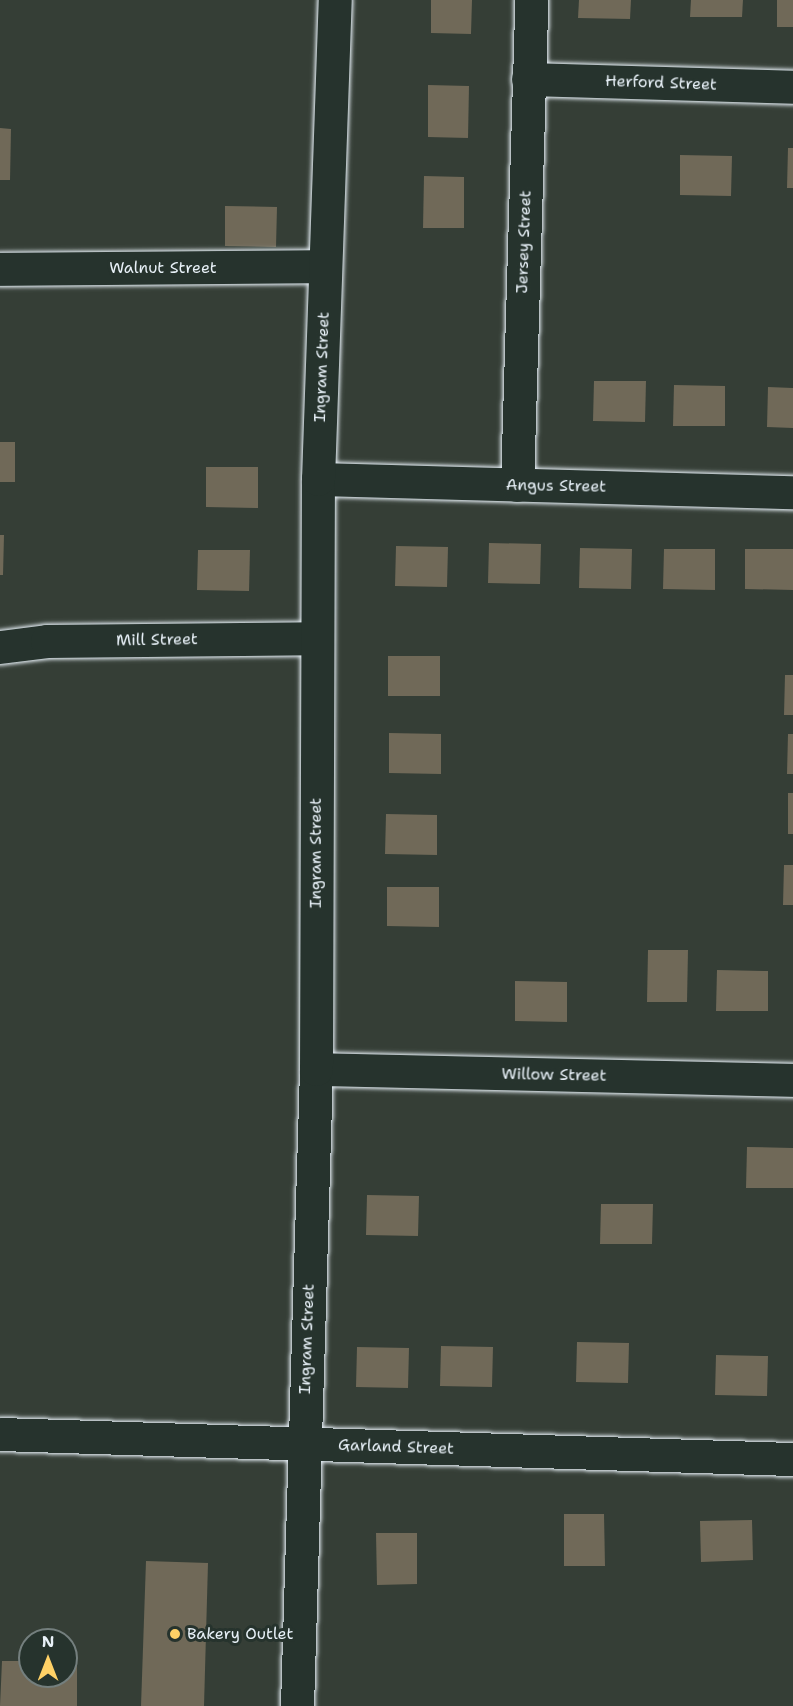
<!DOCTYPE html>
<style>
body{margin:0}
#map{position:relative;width:793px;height:1706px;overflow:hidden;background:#353e36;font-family:"Shantell Sans",sans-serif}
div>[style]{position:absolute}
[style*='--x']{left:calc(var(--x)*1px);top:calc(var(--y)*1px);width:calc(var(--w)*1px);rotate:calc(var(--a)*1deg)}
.building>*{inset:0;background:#706958}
.roads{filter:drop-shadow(0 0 2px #e8f1f8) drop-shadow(0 0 2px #e8f1f8)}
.minor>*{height:33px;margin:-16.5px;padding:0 16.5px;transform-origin:16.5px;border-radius:16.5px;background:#26332d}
.dots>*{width:16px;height:16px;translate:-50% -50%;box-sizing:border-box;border:3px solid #26332d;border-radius:50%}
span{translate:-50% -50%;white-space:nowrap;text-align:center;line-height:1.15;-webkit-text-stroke:6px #26332d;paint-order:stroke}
.street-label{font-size:16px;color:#e8f1f8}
.poi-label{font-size:16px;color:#e8f1f8}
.left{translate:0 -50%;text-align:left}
.north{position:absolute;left:18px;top:1628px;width:60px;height:60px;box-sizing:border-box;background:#26332d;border:2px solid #747f7e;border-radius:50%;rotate:0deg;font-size:16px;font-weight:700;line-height:24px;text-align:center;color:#e8f1f8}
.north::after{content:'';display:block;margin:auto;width:21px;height:27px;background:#ffd166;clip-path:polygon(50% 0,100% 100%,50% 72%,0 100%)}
</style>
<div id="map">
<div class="building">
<div style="clip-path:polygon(431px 0,472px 0,471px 34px,431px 33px)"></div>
<div style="clip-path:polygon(579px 0,631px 0,630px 19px,578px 18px)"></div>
<div style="clip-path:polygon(691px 0,743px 0,742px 17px,690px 17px)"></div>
<div style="clip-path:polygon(777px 0,793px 0,793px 27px,777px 27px)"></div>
<div style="clip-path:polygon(428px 85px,469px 86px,468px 138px,428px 137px)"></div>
<div style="clip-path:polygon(0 128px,11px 129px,10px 180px,0 180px)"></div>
<div style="clip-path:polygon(788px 148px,793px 148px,793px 188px,787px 188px)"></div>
<div style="clip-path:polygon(680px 155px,732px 156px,731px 196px,680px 195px)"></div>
<div style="clip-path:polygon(424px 176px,464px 177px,464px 228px,423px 228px)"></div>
<div style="clip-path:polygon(225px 206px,277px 207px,276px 247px,225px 246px)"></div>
<div style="clip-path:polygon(594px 381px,646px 381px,645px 422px,593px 421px)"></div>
<div style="clip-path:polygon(674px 385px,725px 386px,725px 426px,673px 426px)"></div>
<div style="clip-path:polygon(768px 387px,793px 388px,793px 428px,767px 427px)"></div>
<div style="clip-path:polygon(0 442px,15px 442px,15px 482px,0 482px)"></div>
<div style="clip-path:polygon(206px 467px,258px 467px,258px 508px,206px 507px)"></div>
<div style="clip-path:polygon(0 535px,4px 535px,3px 575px,0 575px)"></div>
<div style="clip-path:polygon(489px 543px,541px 544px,540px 584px,488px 583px)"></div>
<div style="clip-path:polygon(396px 546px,448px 547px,447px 587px,395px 586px)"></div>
<div style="clip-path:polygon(580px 548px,632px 549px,631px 589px,579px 588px)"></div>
<div style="clip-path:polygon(664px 549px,715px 549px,715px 590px,663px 589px)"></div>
<div style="clip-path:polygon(745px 549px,793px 549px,793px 590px,745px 589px)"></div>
<div style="clip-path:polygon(198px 550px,250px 550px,249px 591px,197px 590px)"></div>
<div style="clip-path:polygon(388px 656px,440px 656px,440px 696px,388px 696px)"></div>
<div style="clip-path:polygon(785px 675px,793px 675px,793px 715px,784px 715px)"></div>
<div style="clip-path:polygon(389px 733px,441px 734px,441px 774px,389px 773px)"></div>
<div style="clip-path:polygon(788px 734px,793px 734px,793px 774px,787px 774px)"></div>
<div style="clip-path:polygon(788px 793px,793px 793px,793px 834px,788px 834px)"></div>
<div style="clip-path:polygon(386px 814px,437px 815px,437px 855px,385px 854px)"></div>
<div style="clip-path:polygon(784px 865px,793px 865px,793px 905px,783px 905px)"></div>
<div style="clip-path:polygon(387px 887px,439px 887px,439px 927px,387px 926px)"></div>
<div style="clip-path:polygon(648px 950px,688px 950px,687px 1002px,647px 1002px)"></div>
<div style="clip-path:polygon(717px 970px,768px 971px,768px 1011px,716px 1011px)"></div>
<div style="clip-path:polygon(515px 981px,567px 982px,567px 1022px,515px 1021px)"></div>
<div style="clip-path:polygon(747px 1147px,793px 1148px,793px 1188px,746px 1188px)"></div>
<div style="clip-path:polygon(367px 1195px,419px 1196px,418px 1236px,366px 1235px)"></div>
<div style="clip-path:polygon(601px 1204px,653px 1204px,652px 1244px,600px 1244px)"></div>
<div style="clip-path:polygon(577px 1342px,629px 1343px,628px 1383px,576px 1382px)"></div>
<div style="clip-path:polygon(441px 1346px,493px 1347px,492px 1387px,440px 1386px)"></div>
<div style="clip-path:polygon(357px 1347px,409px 1348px,408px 1388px,356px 1387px)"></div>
<div style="clip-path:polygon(716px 1355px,768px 1356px,767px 1396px,715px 1395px)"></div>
<div style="clip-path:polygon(564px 1514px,604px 1514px,605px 1566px,564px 1566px)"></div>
<div style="clip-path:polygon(752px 1520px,753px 1560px,701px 1562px,700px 1521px)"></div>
<div style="clip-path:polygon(376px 1533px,417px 1533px,417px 1584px,377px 1585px)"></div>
<div style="clip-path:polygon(146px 1561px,208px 1563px,204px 1706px,141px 1706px)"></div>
<div style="clip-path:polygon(2px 1661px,30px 1661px,30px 1676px,66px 1676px,66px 1662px,77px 1662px,77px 1706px,0 1706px)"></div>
</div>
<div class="roads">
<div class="minor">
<div style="--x:528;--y:79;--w:265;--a:1.7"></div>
<div style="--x:0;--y:269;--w:325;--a:-0.5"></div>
<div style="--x:318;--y:479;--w:475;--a:1.6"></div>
<div style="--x:517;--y:485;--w:485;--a:-88.3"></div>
<div style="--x:0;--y:647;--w:47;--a:-7.3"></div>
<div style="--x:47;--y:641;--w:268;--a:-0.6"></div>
<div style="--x:316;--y:1069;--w:477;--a:1.3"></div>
<div style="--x:0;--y:1434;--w:793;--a:1.81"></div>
<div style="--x:297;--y:1706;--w:637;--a:-88.29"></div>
<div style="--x:316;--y:1069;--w:590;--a:-89.81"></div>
<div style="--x:318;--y:479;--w:479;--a:-88"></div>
</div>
</div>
<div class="dots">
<div style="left:175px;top:1634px;background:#ffd166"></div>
</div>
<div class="street-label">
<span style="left:661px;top:83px;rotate:2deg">Herford Street</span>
<span style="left:524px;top:242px;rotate:-88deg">Jersey Street</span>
<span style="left:163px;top:268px">Walnut Street</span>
<span style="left:322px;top:367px;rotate:-88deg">Ingram Street</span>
<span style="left:556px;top:486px;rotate:1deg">Angus Street</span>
<span style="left:157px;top:640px;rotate:-1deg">Mill Street</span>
<span style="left:316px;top:853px;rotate:-90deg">Ingram Street</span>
<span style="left:554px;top:1075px;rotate:1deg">Willow Street</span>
<span style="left:307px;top:1339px;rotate:-88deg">Ingram Street</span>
<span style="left:396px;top:1447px;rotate:2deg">Garland Street</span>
</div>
<div class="poi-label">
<span class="left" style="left:187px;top:1634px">Bakery Outlet</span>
</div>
<div class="north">N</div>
</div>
